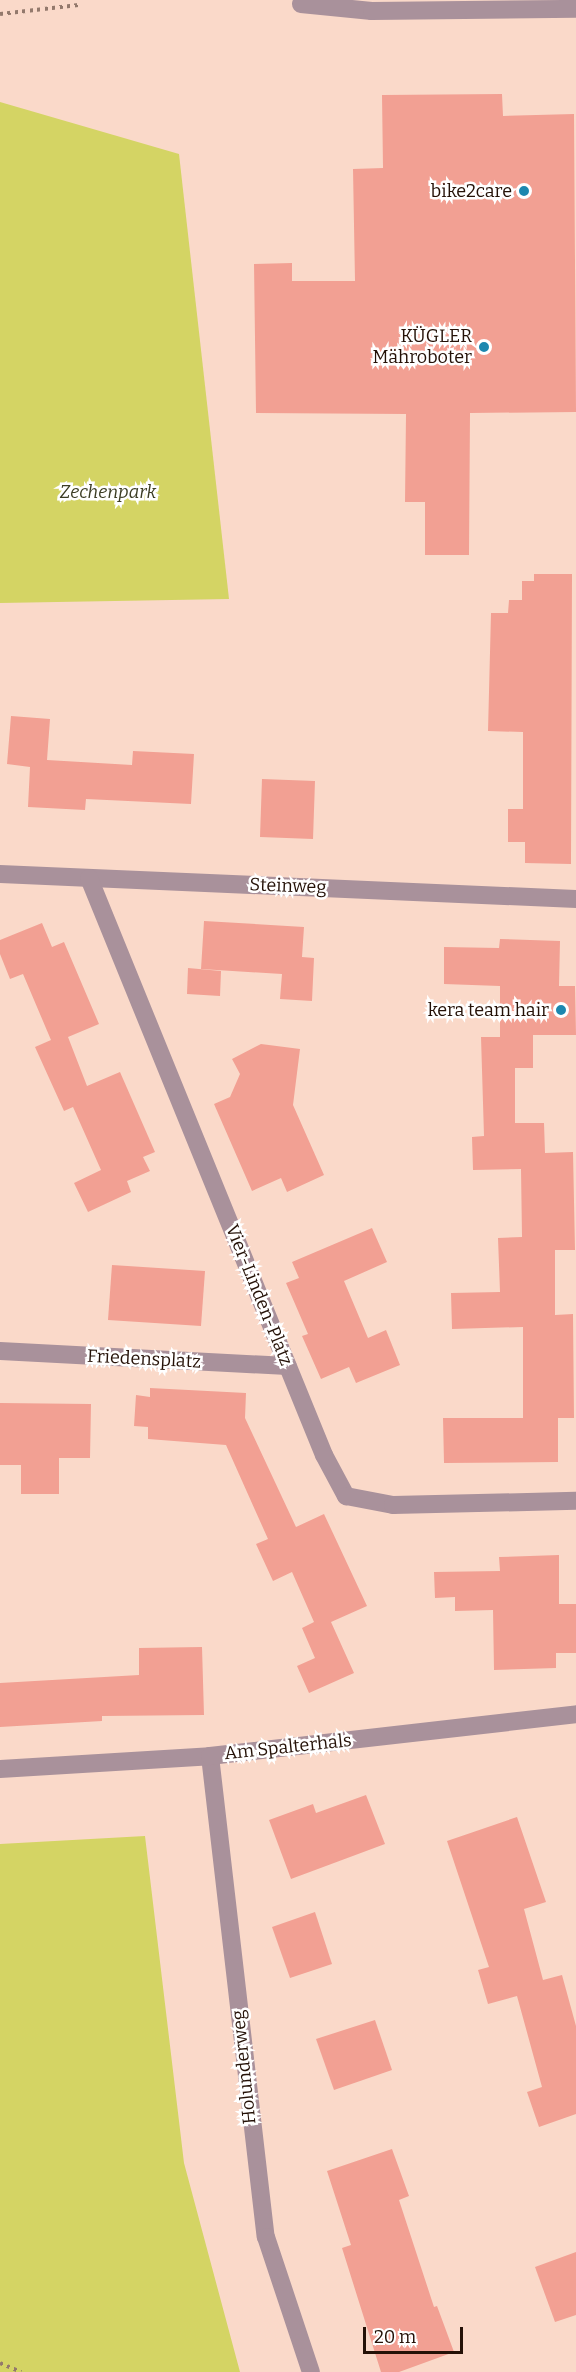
<!DOCTYPE html>
<meta charset="utf-8">
<style>
body{margin:0}
#map{position:relative;width:576px;height:2372px;overflow:hidden;background:#fad9c9;font-family:Bitter,serif}
div>[style]{position:absolute}
[style*='--x']{left:calc(var(--x)*1px);top:calc(var(--y)*1px);width:calc(var(--w)*1px);rotate:calc(var(--a)*1deg)}
.green>*{inset:0;background:#d4d464}
.building>*{inset:0;background:#f2a093}
.path>*{height:4px;margin-top:-2px;transform-origin:0;background:repeating-linear-gradient(90deg,#93796c 0 3px,transparent 0 7.5px)}
.street>*{height:18px;margin:-9px;padding:0 9px;transform-origin:9px;border-radius:9px;background:#a9919b}
.dots>*{width:16px;height:16px;translate:-50% -50%;box-sizing:border-box;border:3px solid #fff;border-radius:50%}
span{translate:-50% -50%;white-space:nowrap;text-align:center;line-height:1.15;-webkit-text-stroke:5px #fff;paint-order:stroke}
.poi-label{font-size:18px;color:#241107}
.right{translate:-100% -50%;text-align:right}
.park-label{font-size:18px;color:#3c3d24;font-style:italic}
.street-label{font-size:18px;color:#241107}
.scale{position:absolute;left:363px;top:2327px;width:100px;height:27px;box-sizing:border-box;border:3px solid #241107;border-top:0;padding-left:8px;font-size:18px;line-height:21px;white-space:nowrap;color:#241107;-webkit-text-stroke:4px #fff;paint-order:stroke}
</style>
<div id="map">
<div class="green">
<div style="clip-path:polygon(0 102px,179px 154px,229px 599px,0 603px)"></div>
<div style="clip-path:polygon(145px 1836px,184px 2163px,240px 2372px,0 2372px,0 1844px)"></div>
</div>
<div class="building">
<div style="clip-path:polygon(502px 94px,503px 116px,574px 114px,576px 412px,470px 413px,469px 555px,425px 555px,425px 502px,405px 502px,406px 414px,256px 413px,254px 264px,292px 263px,292px 281px,355px 281px,353px 169px,383px 168px,382px 95px)"></div>
<div style="clip-path:polygon(534px 574px,572px 574px,571px 864px,525px 863px,525px 842px,508px 842px,508px 809px,523px 809px,523px 732px,488px 731px,491px 613px,508px 613px,509px 600px,522px 600px,522px 581px,534px 581px)"></div>
<div style="clip-path:polygon(11px 716px,50px 719px,47px 760px,132px 765px,133px 751px,194px 754px,191px 804px,86px 799px,85px 810px,28px 807px,30px 767px,7px 764px)"></div>
<div style="clip-path:polygon(262px 779px,315px 781px,313px 839px,260px 837px)"></div>
<div style="clip-path:polygon(204px 921px,304px 927px,302px 957px,314px 958px,312px 1001px,280px 999px,282px 974px,201px 969px)"></div>
<div style="clip-path:polygon(42px 923px,52px 947px,64px 942px,99px 1024px,68px 1037px,87px 1086px,120px 1072px,155px 1152px,143px 1157px,150px 1171px,127px 1181px,131px 1192px,88px 1212px,74px 1183px,101px 1170px,73px 1107px,64px 1111px,35px 1047px,51px 1040px,23px 974px,10px 979px,0 954px,0 940px)"></div>
<div style="clip-path:polygon(500px 939px,560px 941px,559px 986px,575px 986px,576px 1035px,533px 1035px,533px 1068px,515px 1068px,515px 1123px,544px 1123px,545px 1153px,573px 1152px,575px 1250px,555px 1250px,555px 1315px,573px 1314px,574px 1418px,558px 1418px,558px 1462px,444px 1463px,443px 1418px,523px 1418px,523px 1327px,452px 1329px,451px 1293px,500px 1292px,498px 1238px,522px 1237px,521px 1169px,473px 1170px,472px 1137px,484px 1136px,481px 1037px,500px 1037px,500px 986px,444px 984px,444px 947px,499px 948px)"></div>
<div style="clip-path:polygon(188px 968px,221px 971px,220px 996px,187px 994px)"></div>
<div style="clip-path:polygon(261px 1044px,300px 1049px,293px 1105px,324px 1175px,287px 1192px,281px 1178px,252px 1191px,214px 1104px,230px 1097px,240px 1074px,232px 1059px)"></div>
<div style="clip-path:polygon(372px 1228px,387px 1262px,344px 1281px,368px 1338px,386px 1330px,400px 1365px,356px 1383px,349px 1367px,321px 1379px,302px 1336px,308px 1334px,286px 1283px,299px 1278px,292px 1262px)"></div>
<div style="clip-path:polygon(112px 1265px,205px 1271px,201px 1326px,108px 1320px)"></div>
<div style="clip-path:polygon(150px 1388px,246px 1393px,245px 1418px,296px 1527px,324px 1514px,367px 1606px,331px 1622px,354px 1673px,309px 1693px,297px 1666px,315px 1658px,302px 1628px,314px 1622px,292px 1572px,273px 1581px,256px 1544px,268px 1539px,226px 1445px,148px 1439px,148px 1427px,134px 1426px,136px 1395px,150px 1397px)"></div>
<div style="clip-path:polygon(0 1403px,91px 1404px,90px 1458px,59px 1458px,59px 1494px,21px 1494px,21px 1465px,0 1465px)"></div>
<div style="clip-path:polygon(559px 1555px,559px 1604px,576px 1604px,576px 1653px,556px 1653px,556px 1668px,494px 1670px,493px 1610px,455px 1611px,455px 1597px,435px 1598px,434px 1572px,500px 1571px,499px 1557px)"></div>
<div style="clip-path:polygon(202px 1647px,204px 1715px,102px 1716px,102px 1721px,0 1727px,0 1683px,139px 1675px,139px 1648px)"></div>
<div style="clip-path:polygon(366px 1795px,385px 1844px,291px 1879px,269px 1820px,313px 1804px,316px 1813px)"></div>
<div style="clip-path:polygon(517px 1817px,546px 1902px,524px 1909px,543px 1980px,562px 1975px,576px 2026px,576px 2114px,539px 2127px,527px 2092px,542px 2087px,517px 1996px,488px 2004px,478px 1970px,489px 1967px,447px 1841px)"></div>
<div style="clip-path:polygon(315px 1912px,332px 1964px,290px 1978px,272px 1927px)"></div>
<div style="clip-path:polygon(375px 2020px,392px 2070px,334px 2090px,316px 2039px)"></div>
<div style="clip-path:polygon(392px 2149px,409px 2196px,399px 2200px,434px 2307px,437px 2306px,454px 2352px,399px 2372px,381px 2372px,342px 2248px,351px 2245px,327px 2171px)"></div>
<div style="clip-path:polygon(576px 2252px,576px 2315px,555px 2322px,535px 2267px)"></div>
</div>
<div class="path">
<div style="--x:0;--y:14;--w:79;--a:-6.6"></div>
<div style="--x:0;--y:2363;--w:23;--a:23"></div>
</div>
<div class="street">
<div style="--x:301;--y:4;--w:71;--a:5.6"></div>
<div style="--x:372;--y:11;--w:204;--a:-0.6"></div>
<div style="--x:0;--y:874;--w:577;--a:2.49"></div>
<div style="--x:89;--y:878;--w:623;--a:67.84"></div>
<div style="--x:324;--y:1455;--w:47;--a:61.8"></div>
<div style="--x:346;--y:1496;--w:48;--a:10.8"></div>
<div style="--x:393;--y:1505;--w:183;--a:-1.3"></div>
<div style="--x:0;--y:1351;--w:288;--a:3"></div>
<div style="--x:210;--y:1756;--w:484;--a:83.4"></div>
<div style="--x:266;--y:2237;--w:142;--a:71.6"></div>
<div style="--x:0;--y:1769;--w:210;--a:-3.5"></div>
<div style="--x:210;--y:1756;--w:368;--a:-6.5"></div>
</div>
<div class="dots">
<div style="left:524px;top:191px;background:#1c87af"></div>
<div style="left:484px;top:347px;background:#1c87af"></div>
<div style="left:561px;top:1010px;background:#1c87af"></div>
</div>
<div class="poi-label">
<span class="right" style="left:512px;top:191px">bike2care</span>
<span class="right" style="left:472px;top:347px">KÜGLER<br>Mähroboter</span>
<span class="right" style="left:549px;top:1010px">kera team hair</span>
</div>
<div class="park-label">
<span style="left:108px;top:492px">Zechenpark</span>
</div>
<div class="street-label">
<span style="left:288px;top:886px;rotate:2deg">Steinweg</span>
<span style="left:259px;top:1295px;rotate:68deg">Vier-Linden-Platz</span>
<span style="left:144px;top:1359px;rotate:3deg">Friedensplatz</span>
<span style="left:288px;top:1747px;rotate:-6deg">Am Spalterhals</span>
<span style="left:244px;top:2067px;rotate:-96deg">Holunderweg</span>
</div>
<div class="scale">20 m</div>
</div>
